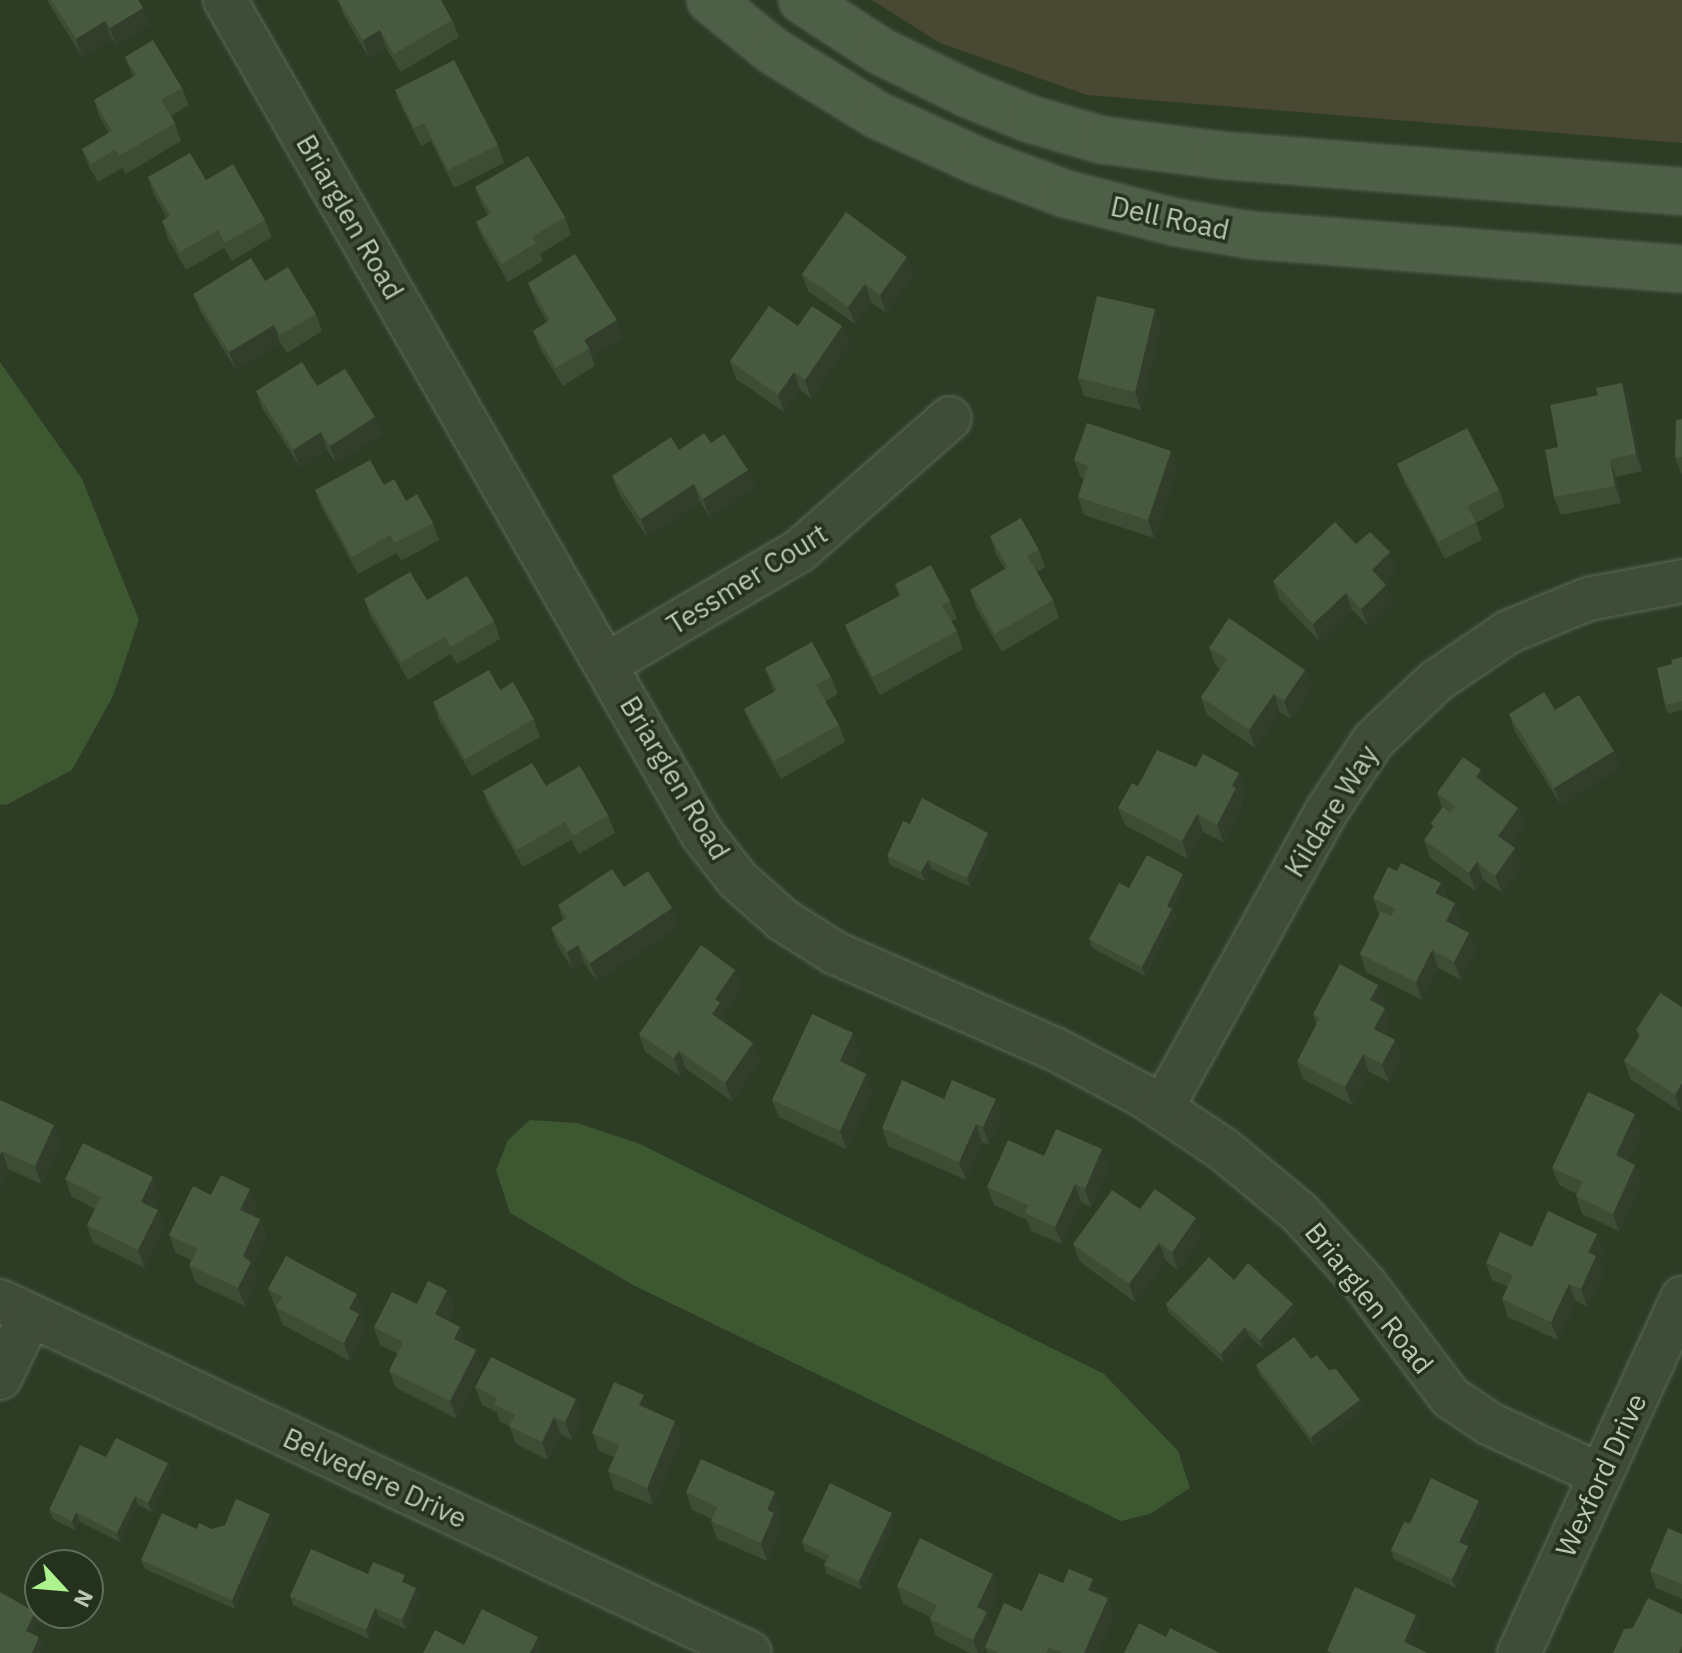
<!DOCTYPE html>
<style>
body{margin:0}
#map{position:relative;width:1682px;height:1653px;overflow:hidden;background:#2d3c25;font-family:"IBM Plex Sans",sans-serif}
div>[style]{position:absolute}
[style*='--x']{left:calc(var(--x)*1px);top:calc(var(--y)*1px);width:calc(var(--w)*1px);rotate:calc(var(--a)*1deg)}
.green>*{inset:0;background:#494833}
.water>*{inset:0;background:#3d5730}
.roads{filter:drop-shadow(0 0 2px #5d6a56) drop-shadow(0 0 2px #5d6a56)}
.minor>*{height:42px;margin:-21px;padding:0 21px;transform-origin:21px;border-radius:21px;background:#3f4c38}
.secondary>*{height:44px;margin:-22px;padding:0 22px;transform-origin:22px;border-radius:22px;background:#4e5f47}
.wall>*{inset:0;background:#3d4d35}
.shaded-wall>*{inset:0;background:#323e2b}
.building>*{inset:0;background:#47593e}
span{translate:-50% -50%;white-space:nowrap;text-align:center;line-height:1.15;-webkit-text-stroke:7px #24311e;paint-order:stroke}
.street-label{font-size:28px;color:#bac7b4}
.north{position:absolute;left:24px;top:1549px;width:80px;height:80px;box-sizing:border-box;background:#24311e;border:2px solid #606d5a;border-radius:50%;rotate:116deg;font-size:22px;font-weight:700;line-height:32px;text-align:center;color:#bac7b4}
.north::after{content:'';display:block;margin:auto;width:28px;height:36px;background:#acf38e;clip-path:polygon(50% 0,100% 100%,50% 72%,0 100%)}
</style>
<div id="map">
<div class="green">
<div style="clip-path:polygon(872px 0,1682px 0,1682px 143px,1087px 95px,940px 43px)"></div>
</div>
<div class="water">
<div style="clip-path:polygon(0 362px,82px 479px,139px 620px,113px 696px,72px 770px,6px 805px,0 804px)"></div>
<div style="clip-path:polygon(530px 1120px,577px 1123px,638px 1143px,1104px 1374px,1178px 1451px,1190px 1488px,1150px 1514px,1121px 1521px,635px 1286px,510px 1213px,496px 1170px,508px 1140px)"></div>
</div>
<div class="roads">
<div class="minor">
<div style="--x:225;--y:0;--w:961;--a:60.23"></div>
<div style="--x:702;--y:834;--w:58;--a:52"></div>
<div style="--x:738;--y:880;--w:60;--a:41.6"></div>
<div style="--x:783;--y:920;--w:62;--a:32.4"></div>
<div style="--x:835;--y:953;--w:240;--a:23.6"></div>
<div style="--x:1055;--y:1049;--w:98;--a:27.9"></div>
<div style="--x:1142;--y:1095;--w:97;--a:33.7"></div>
<div style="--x:1223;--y:1149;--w:99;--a:39.7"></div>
<div style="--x:1299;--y:1212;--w:96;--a:47.5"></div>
<div style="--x:1364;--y:1283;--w:143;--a:53"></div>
<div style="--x:1450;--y:1397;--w:48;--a:34"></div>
<div style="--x:1490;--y:1424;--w:122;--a:24.7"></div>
<div style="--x:607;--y:664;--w:223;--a:-30.5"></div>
<div style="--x:799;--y:551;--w:201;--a:-41.4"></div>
<div style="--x:1162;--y:1108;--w:338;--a:-61"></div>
<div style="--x:1326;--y:812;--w:85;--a:-56.5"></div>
<div style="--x:1373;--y:741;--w:87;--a:-43.6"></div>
<div style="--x:1436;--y:681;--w:87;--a:-34.2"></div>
<div style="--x:1508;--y:632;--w:87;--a:-22.4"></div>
<div style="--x:1588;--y:599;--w:96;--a:-10.8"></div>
<div style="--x:0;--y:1301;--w:828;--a:25.14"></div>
<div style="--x:0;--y:1378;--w:69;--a:-64.2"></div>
<div style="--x:1519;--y:1653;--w:391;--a:-65.3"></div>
</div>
<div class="secondary">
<div style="--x:710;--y:0;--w:81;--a:39"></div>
<div style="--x:773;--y:51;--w:122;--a:31.6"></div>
<div style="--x:877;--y:115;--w:113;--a:24.5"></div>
<div style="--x:980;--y:162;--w:92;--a:20.4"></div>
<div style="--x:1066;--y:194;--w:112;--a:14.5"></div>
<div style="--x:1174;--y:222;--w:76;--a:9.8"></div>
<div style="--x:1249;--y:235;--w:434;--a:4.5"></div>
<div style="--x:802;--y:0;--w:93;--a:33.2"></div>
<div style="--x:880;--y:51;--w:98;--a:26"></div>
<div style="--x:968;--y:94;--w:67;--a:22"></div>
<div style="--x:1030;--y:119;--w:75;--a:16.3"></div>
<div style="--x:1102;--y:140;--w:116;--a:7.4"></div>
<div style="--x:1217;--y:155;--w:466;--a:4.5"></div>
</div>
</div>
<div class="wall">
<div style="clip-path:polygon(47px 0,138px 0,143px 8px,149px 25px,116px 46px,112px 39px,82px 57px)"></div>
<div style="clip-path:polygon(338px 0,452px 20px,459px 37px,401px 72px,386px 48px,369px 58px,344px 16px)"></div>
<div style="clip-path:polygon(125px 57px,182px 88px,189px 105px,171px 116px,175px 123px,181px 141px,126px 174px,122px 168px,98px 182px,89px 167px,82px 149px,109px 133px,100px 118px,94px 100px,133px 77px)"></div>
<div style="clip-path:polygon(395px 90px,498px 145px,504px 163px,454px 188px,431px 141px,421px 146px,402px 108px)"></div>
<div style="clip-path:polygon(148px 177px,206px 180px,265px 220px,272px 237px,232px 261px,224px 248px,186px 270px,168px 239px,162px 221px,167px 218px,154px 195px)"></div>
<div style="clip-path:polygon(475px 187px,565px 217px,571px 235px,540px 254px,543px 261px,508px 282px,483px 239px,476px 222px,488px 215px,482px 205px)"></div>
<div style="clip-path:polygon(802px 274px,914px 274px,886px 313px,871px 302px,855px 324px,808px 291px)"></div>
<div style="clip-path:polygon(265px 281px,316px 314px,322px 331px,287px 353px,280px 343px,236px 370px,200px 311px,193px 294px)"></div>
<div style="clip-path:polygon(528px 283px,623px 338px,592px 357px,595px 366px,563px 386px,540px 349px,533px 331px,547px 322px,535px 301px)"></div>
<div style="clip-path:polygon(798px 326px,842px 326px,849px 344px,811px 398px,800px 390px,784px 412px,736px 379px,730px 361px)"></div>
<div style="clip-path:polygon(1161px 327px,1141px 410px,1084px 396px,1078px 378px)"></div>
<div style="clip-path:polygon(1622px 383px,1629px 401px,1642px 471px,1616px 477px,1621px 503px,1561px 515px,1554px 497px,1558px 447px,1598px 395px)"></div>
<div style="clip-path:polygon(317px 386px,375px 417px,381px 435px,336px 463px,327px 450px,300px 467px,262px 408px,256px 391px)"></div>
<div style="clip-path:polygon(1682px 419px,1682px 475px,1675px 457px)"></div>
<div style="clip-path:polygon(711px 443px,748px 470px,755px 487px,710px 517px,700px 502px,647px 537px,619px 494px,612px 476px,679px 450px)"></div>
<div style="clip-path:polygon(1171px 451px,1177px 468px,1154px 538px,1084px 515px,1078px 497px,1084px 479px,1081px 478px,1074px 460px)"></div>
<div style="clip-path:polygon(1397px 464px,1499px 490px,1505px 507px,1476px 523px,1482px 540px,1445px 559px,1404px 482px)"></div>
<div style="clip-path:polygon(384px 485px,433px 523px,439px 540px,401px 561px,397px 553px,358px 574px,322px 508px,315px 490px)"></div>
<div style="clip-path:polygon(990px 536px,1039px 550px,1045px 567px,1037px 572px,1053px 600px,1059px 618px,1002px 652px,976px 608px,970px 590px,1005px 569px,996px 554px)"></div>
<div style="clip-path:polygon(1356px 544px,1396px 570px,1383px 582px,1386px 585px,1393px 603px,1368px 626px,1352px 610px,1320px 642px,1279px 599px,1273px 581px)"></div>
<div style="clip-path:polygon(895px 584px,950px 601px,957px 619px,951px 621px,957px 631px,963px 649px,880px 695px,852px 643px,845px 625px,899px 596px)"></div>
<div style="clip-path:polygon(364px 599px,427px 600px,494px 621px,500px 639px,457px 664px,451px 654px,408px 680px,371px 617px)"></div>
<div style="clip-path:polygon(1209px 648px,1305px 670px,1312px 688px,1291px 719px,1280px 712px,1255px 748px,1207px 715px,1201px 697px,1220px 669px,1215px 665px)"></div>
<div style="clip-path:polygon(1682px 657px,1682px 710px,1668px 714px,1665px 705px,1672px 664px)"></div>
<div style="clip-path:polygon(765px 668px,831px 677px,838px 694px,825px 702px,839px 725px,845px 742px,781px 779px,751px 726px,744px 709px,774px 692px)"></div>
<div style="clip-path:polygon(500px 690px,534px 719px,540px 737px,472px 776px,439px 720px,433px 702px)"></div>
<div style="clip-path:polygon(1555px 710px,1620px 768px,1561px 805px,1515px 732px,1509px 714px)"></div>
<div style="clip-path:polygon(1196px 767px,1239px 773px,1245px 790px,1240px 800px,1242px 806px,1223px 842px,1203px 832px,1188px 859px,1125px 825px,1118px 808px,1138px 786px)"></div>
<div style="clip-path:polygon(1486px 785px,1518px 808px,1525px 826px,1510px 845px,1521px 866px,1502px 893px,1483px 880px,1476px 891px,1430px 858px,1424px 840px,1433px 828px,1431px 823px,1442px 808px,1437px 793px)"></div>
<div style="clip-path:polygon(546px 786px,608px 815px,615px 833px,579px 854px,571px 840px,523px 867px,490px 809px,483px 791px)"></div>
<div style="clip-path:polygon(988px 833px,991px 842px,970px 887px,931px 869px,925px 881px,890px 865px,887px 856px)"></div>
<div style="clip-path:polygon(1397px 871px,1441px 883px,1447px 899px,1462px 921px,1458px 928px,1469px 933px,1476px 951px,1461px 980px,1438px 968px,1422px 1000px,1366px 972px,1360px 954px,1379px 915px,1373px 898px)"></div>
<div style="clip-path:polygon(1186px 883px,1173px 910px,1176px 918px,1145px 976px,1092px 948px,1089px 939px,1129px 888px)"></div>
<div style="clip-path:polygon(624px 887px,672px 908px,679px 926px,597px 981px,584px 963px,573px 970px,558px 946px,551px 928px,563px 920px,558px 905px)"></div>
<div style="clip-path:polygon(735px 970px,742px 987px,724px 1013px,727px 1021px,725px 1023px,753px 1043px,760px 1061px,732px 1101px,686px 1069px,680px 1076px,645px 1052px,639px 1034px)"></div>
<div style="clip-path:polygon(1378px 985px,1385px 1002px,1382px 1007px,1385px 1008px,1391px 1026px,1386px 1035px,1395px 1040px,1402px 1058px,1389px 1082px,1369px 1072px,1352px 1105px,1303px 1079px,1297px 1062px,1316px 1024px,1313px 1014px)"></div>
<div style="clip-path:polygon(1682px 1007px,1682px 1111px,1681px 1112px,1630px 1079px,1624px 1061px,1639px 1037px,1636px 1030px)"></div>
<div style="clip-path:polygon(860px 1050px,852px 1067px,866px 1074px,873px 1092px,846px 1149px,779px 1117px,772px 1100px)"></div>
<div style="clip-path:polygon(944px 1099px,1002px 1117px,989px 1145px,982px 1142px,966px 1180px,888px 1146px,882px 1128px)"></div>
<div style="clip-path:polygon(0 1100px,61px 1143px,41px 1184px,8px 1169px,0 1186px)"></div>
<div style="clip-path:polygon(1642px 1132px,1628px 1161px,1641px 1183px,1619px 1231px,1582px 1214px,1576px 1196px,1577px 1194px,1559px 1185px,1552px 1168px)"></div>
<div style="clip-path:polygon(1044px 1156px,1109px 1167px,1091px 1207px,1081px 1202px,1062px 1244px,1031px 1231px,1027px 1220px,994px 1205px,987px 1187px)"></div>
<div style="clip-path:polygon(65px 1179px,160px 1194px,153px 1208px,158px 1210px,164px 1228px,145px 1268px,93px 1243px,87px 1225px,95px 1209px,72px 1197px)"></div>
<div style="clip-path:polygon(250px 1189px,256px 1207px,252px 1216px,260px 1219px,266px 1237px,252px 1267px,257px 1280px,245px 1306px,196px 1283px,189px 1265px,192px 1261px,176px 1253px,169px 1235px,211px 1195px)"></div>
<div style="clip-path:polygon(1140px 1209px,1202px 1236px,1178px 1270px,1166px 1261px,1135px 1302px,1080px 1262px,1073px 1244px)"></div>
<div style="clip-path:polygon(1597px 1234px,1603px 1252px,1599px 1262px,1603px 1274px,1587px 1307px,1576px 1301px,1558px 1340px,1508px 1317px,1502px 1299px,1508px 1287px,1492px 1280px,1486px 1263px,1532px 1247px)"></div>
<div style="clip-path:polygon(1234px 1280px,1293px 1304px,1296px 1313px,1263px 1349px,1249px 1336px,1224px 1363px,1169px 1313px,1166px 1304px)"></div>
<div style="clip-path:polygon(268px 1289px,364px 1312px,360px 1318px,365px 1332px,350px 1361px,283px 1325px)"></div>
<div style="clip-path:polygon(447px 1290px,454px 1308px,448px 1320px,466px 1345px,476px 1350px,482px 1367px,457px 1419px,396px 1388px,389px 1371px,398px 1354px,380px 1345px,374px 1327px,417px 1304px)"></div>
<div style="clip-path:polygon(1311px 1359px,1329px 1370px,1360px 1400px,1363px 1409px,1314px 1446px,1259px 1374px,1256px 1365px)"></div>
<div style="clip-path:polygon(475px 1387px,576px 1399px,583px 1417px,572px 1440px,561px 1434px,548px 1460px,516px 1444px,509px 1426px,500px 1422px,497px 1412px,482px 1405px)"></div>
<div style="clip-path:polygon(649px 1410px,682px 1439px,653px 1505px,614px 1489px,608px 1471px,614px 1457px,599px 1451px,592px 1433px)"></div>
<div style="clip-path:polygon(106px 1457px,168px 1463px,171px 1472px,152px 1512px,138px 1505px,120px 1542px,79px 1521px,75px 1530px,53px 1519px,49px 1510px)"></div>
<div style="clip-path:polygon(686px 1492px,781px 1510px,777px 1520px,781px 1531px,767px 1561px,717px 1539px,711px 1521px,712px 1519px,692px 1510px)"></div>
<div style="clip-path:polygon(1482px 1510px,1466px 1545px,1468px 1546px,1471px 1555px,1456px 1588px,1394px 1559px,1391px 1550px,1410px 1523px)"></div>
<div style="clip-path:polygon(895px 1522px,862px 1590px,827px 1574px,824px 1565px,826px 1561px,805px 1551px,802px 1542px)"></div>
<div style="clip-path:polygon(274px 1523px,235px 1609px,145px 1569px,141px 1560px,197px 1529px,212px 1529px)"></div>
<div style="clip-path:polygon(1682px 1534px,1682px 1599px,1656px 1588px,1650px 1571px)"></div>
<div style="clip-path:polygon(368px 1574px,408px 1584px,420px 1597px,406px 1629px,379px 1617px,369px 1639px,293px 1605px,290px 1596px)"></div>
<div style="clip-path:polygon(1093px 1579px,1098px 1594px,1108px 1598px,1114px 1615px,1098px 1653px,987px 1653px,985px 1647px,987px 1643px,982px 1653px,970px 1653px,936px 1636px,930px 1619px,930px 1617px,903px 1604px,897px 1586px,1000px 1592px,988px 1615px,993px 1628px,1022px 1611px,1063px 1583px)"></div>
</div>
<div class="shaded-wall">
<div style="clip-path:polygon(143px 8px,149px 25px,116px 46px,110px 28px)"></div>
<div style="clip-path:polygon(105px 21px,112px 39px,82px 57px,76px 39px)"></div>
<div style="clip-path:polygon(380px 30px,386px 48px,369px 58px,363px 40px)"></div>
<div style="clip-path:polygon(907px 257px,914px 274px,886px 313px,880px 295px)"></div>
<div style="clip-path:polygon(865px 284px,871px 302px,855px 324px,848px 307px)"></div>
<div style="clip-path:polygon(1155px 309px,1161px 327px,1141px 410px,1135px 392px)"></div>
<div style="clip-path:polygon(617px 320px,623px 338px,592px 357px,589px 348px,584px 340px)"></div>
<div style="clip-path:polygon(274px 325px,280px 343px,236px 370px,229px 352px)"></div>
<div style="clip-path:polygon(842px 326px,849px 344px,811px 398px,805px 380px)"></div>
<div style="clip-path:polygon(794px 372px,800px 390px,784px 412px,778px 395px)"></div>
<div style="clip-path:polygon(1622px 383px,1629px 401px,1642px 471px,1636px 454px)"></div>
<div style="clip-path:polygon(375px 417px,381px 435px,336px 463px,330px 446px)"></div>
<div style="clip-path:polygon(321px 432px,327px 450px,300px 467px,293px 450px)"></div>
<div style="clip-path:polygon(1171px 451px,1177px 468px,1154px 538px,1148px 520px)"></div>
<div style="clip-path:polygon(1610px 459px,1616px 477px,1621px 503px,1615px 486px)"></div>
<div style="clip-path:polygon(748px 470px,755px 487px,710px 517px,703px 499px)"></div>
<div style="clip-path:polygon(694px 484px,700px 502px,647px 537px,641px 519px)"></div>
<div style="clip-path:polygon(1390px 552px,1396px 570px,1378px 587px,1372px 570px)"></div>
<div style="clip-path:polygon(1386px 585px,1393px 603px,1368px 626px,1361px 609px)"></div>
<div style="clip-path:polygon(1346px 593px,1352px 610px,1320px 642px,1313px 624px)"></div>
<div style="clip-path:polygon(1305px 670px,1312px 688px,1291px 719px,1284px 701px)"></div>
<div style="clip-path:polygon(1274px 694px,1280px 712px,1255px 748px,1249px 730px)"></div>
<div style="clip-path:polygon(1614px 751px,1620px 768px,1561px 805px,1554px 788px)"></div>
<div style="clip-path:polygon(1481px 770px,1487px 788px,1476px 777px)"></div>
<div style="clip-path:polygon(1239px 773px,1245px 790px,1240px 800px,1242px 806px,1223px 842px,1217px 825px,1232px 786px)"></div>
<div style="clip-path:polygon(1518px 808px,1525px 826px,1504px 854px,1498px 836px)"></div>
<div style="clip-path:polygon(1197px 814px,1203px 832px,1188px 859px,1182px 841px)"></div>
<div style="clip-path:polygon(988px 833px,991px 842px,970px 887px,967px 878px)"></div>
<div style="clip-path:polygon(1515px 848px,1521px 866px,1502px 893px,1495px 876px)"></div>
<div style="clip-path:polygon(928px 860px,931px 869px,925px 881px,921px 872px)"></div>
<div style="clip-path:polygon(1477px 862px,1483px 880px,1476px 891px,1469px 873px)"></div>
<div style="clip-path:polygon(1183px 874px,1186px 883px,1173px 910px,1176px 918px,1145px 976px,1142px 967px,1167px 906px)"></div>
<div style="clip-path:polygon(1441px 883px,1447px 901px,1435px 893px)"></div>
<div style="clip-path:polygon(1455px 903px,1462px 921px,1452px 939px,1446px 921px)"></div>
<div style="clip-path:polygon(672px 908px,679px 926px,597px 981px,590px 963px)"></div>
<div style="clip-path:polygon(1469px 933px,1476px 951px,1461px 980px,1454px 962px)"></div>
<div style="clip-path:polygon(578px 945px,584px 963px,573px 970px,567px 952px)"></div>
<div style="clip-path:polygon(1432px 950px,1438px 968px,1422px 1000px,1416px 982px)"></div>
<div style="clip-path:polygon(735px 970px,742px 987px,724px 1013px,727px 1021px,718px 1032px,712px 1014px,715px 999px)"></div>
<div style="clip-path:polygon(1378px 985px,1385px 1002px,1376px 1018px,1370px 1000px)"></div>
<div style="clip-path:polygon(1385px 1008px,1391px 1026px,1380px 1046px,1374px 1029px)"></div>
<div style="clip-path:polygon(853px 1033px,860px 1050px,846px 1079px,840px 1061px)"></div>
<div style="clip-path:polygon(1395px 1040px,1402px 1058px,1389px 1082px,1382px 1064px)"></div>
<div style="clip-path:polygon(753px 1043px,760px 1061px,732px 1101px,725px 1083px)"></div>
<div style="clip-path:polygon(679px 1051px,686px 1069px,680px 1076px,674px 1058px)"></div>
<div style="clip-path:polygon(1363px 1054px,1369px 1072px,1352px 1105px,1345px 1087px)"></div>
<div style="clip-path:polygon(866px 1074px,873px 1092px,846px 1149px,840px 1131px)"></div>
<div style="clip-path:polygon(1682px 1083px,1682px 1111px,1681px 1112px,1675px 1095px)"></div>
<div style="clip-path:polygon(996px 1099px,1002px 1117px,989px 1145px,983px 1127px)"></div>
<div style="clip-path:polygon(1635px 1114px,1642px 1132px,1622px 1173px,1616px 1155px)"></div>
<div style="clip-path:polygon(976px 1124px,982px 1142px,966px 1180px,959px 1162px)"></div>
<div style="clip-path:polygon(54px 1125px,61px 1143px,41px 1184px,35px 1166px)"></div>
<div style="clip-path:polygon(1102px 1149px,1109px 1167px,1091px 1207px,1085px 1189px)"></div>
<div style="clip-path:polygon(2px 1151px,8px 1169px,0 1186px,0 1155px)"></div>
<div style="clip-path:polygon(1635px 1165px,1641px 1183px,1619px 1231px,1613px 1214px)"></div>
<div style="clip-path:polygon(153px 1177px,160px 1194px,148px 1219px,141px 1202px)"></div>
<div style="clip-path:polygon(1075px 1184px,1081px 1202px,1062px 1244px,1055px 1227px)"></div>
<div style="clip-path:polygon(250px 1189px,256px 1207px,247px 1228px,240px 1210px)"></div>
<div style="clip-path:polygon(158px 1210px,164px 1228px,145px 1268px,138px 1250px)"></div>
<div style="clip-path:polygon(1196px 1218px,1202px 1236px,1178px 1270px,1172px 1252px)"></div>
<div style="clip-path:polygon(260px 1219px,266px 1237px,252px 1267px,257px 1280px,245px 1306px,238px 1288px,243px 1256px)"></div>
<div style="clip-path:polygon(1597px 1234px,1603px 1252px,1599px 1262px,1603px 1274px,1587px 1307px,1581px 1289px,1588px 1252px)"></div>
<div style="clip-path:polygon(1159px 1243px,1166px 1261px,1135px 1302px,1129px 1284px)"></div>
<div style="clip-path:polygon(1569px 1284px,1576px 1301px,1558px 1340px,1551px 1322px)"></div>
<div style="clip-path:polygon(447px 1290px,454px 1308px,442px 1332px,435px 1314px)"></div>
<div style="clip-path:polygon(357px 1294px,364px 1312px,360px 1318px,365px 1332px,350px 1361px,344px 1343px,349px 1309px)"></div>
<div style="clip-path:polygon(1293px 1304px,1296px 1313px,1263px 1349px,1260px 1340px)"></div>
<div style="clip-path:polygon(460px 1327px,467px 1344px,460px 1357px,454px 1339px)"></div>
<div style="clip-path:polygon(1245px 1327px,1249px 1336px,1224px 1363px,1221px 1354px)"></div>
<div style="clip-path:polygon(476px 1350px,482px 1367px,457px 1419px,450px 1401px)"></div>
<div style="clip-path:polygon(644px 1395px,650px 1412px,639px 1405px)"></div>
<div style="clip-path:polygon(576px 1399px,583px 1417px,572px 1440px,565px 1422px)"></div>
<div style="clip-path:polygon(1360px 1400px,1363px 1409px,1314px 1446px,1311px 1437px)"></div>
<div style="clip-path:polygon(554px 1417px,561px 1434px,548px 1460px,542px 1442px)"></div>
<div style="clip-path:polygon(675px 1421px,682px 1439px,653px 1505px,647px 1488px)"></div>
<div style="clip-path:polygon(168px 1463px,171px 1472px,152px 1512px,148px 1503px)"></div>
<div style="clip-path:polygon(775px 1492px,781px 1510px,777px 1520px,781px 1531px,767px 1561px,761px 1543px,767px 1510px)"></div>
<div style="clip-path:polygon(135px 1496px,138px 1505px,120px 1542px,117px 1533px)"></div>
<div style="clip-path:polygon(1479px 1501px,1482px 1510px,1463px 1551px,1459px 1542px)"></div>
<div style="clip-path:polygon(76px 1512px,79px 1521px,75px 1530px,72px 1521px)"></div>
<div style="clip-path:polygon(892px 1513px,895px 1522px,862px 1590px,859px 1581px)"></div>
<div style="clip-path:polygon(270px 1514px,274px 1523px,235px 1609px,232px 1600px)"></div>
<div style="clip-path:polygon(1468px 1546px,1471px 1555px,1456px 1588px,1452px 1579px)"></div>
<div style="clip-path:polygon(993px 1574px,1000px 1592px,988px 1615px,993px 1630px,982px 1653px,978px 1653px,973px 1640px,977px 1607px)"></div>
<div style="clip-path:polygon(1093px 1579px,1099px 1597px,1088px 1590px)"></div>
<div style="clip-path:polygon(416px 1588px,420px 1597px,406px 1629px,402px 1620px)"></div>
<div style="clip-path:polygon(1108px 1598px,1114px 1615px,1098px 1653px,1084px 1653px)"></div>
<div style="clip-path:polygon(375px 1608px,379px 1617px,369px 1639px,366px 1630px)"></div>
<div style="clip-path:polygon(35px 1612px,38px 1621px,29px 1640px,26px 1631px)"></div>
<div style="clip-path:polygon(1416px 1615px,1420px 1624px,1408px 1651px,1404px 1642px)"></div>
<div style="clip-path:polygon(39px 1637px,43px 1646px,40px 1653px,32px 1653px)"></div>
<div style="clip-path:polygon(538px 1637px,541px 1646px,538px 1653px,530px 1653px)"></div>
</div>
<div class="building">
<div style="clip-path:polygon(51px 0,138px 0,143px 8px,110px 28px,105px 21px,76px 39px)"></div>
<div style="clip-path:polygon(338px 0,441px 0,452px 20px,394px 54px,380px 30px,363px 40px)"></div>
<div style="clip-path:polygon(153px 40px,182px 88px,161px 100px,175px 123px,119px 156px,115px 150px,91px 164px,82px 149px,112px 131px,94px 100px,136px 75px,125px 57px)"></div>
<div style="clip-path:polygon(454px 60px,498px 145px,448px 170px,424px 123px,414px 128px,395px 90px)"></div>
<div style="clip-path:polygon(190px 153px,206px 180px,233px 164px,265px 220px,225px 243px,218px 230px,180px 252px,162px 221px,170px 216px,148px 177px)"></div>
<div style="clip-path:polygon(528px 156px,565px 217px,532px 237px,536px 243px,502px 264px,476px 222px,491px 213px,475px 187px)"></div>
<div style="clip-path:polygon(846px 212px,907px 257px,880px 295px,865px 284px,848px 307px,802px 274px)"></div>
<div style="clip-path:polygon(575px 254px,617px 320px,584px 340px,589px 348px,556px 368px,533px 331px,550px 320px,528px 283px)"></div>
<div style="clip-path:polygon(251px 258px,265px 281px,288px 267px,316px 314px,280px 335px,274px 325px,229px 352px,193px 294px)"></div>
<div style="clip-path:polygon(1097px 296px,1155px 309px,1135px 392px,1078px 378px)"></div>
<div style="clip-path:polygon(769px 306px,798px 326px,812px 306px,842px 326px,805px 380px,794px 372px,778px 395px,730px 361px)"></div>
<div style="clip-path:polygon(302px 362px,317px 386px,345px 369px,375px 417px,330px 446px,321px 432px,293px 450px,256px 391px)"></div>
<div style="clip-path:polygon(1622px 383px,1636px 454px,1610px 459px,1615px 486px,1554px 497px,1545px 450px,1558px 447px,1550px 405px,1598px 395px,1596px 388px)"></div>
<div style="clip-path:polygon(1682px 419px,1682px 457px,1675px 457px,1676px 420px)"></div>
<div style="clip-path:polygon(1087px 423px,1171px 451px,1148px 520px,1078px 497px,1088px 466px,1074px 460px)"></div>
<div style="clip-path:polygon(1467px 428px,1499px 490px,1467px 506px,1476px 522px,1438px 542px,1397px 464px)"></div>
<div style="clip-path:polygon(704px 433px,711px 443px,724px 434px,748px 470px,703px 499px,694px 484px,641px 519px,612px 476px,671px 437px,679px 450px)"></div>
<div style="clip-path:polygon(370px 460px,384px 485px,394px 479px,406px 501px,417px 494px,433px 523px,395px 543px,390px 535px,352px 557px,315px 490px)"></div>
<div style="clip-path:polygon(1021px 518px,1039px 550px,1027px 556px,1053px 600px,995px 634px,970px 590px,1008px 567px,990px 536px)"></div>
<div style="clip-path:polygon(1335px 522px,1356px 544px,1370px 532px,1390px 552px,1372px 570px,1386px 585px,1361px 609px,1346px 593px,1313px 624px,1273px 581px)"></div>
<div style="clip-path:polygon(931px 565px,950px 601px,942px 605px,957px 631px,873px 677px,845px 625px,901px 595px,895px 584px)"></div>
<div style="clip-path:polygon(410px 572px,427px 600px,467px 576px,494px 621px,451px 647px,445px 637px,401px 662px,364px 599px)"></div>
<div style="clip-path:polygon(1229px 618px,1305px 670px,1284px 701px,1274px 694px,1249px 730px,1201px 697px,1227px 659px,1209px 648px)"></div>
<div style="clip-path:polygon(812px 642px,831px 677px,816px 685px,839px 725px,774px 761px,744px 709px,777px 690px,765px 668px)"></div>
<div style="clip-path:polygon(1682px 657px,1682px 701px,1665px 705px,1657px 668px,1672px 664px,1671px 660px)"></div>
<div style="clip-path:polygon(489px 670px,500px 690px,513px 682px,534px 719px,465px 759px,433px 702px)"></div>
<div style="clip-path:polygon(1544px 692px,1555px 710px,1579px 695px,1614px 751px,1554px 788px,1509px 714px)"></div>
<div style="clip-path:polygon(1157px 750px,1196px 767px,1203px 754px,1239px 773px,1232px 786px,1236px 788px,1217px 825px,1197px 814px,1182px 841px,1118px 808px,1132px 783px,1138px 786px)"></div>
<div style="clip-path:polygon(1463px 757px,1481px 770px,1476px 777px,1518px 808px,1498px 836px,1515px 848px,1495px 876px,1477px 862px,1469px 873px,1424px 840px,1434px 826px,1431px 823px,1443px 807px,1450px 813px,1455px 806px,1437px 793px)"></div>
<div style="clip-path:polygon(532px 763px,546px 786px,580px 766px,608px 815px,573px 836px,565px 822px,517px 850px,483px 791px)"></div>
<div style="clip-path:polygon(922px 798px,988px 833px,967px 878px,928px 860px,921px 872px,887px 856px,903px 821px,910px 824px)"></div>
<div style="clip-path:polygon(1147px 855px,1183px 874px,1167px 906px,1172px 909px,1142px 967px,1089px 939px,1119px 883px,1129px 888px)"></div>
<div style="clip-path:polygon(1401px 863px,1441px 883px,1435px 893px,1455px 903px,1446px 921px,1469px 933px,1454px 962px,1432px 950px,1416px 982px,1360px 954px,1381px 912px,1391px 916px,1396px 909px,1373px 898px,1388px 867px,1397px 871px)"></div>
<div style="clip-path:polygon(612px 869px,624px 887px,648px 871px,672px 908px,590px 963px,578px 945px,567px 952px,551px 928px,567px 918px,558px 905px)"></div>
<div style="clip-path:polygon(701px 945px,735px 970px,715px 999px,720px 1003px,712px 1014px,753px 1043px,725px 1083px,679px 1051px,674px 1058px,639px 1034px)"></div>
<div style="clip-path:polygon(1340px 964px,1378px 985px,1370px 1000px,1385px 1008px,1374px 1029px,1395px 1040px,1382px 1064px,1363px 1054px,1345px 1087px,1297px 1062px,1320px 1018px,1313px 1014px)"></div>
<div style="clip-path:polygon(1660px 993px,1682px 1007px,1682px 1083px,1675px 1095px,1624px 1061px,1641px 1034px,1636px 1030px)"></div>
<div style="clip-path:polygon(812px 1014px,853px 1033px,840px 1061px,866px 1074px,840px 1131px,772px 1100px)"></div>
<div style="clip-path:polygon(902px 1080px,944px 1099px,952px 1080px,996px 1099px,983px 1127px,976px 1124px,959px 1162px,882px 1128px)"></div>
<div style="clip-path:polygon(1588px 1092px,1635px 1114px,1616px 1155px,1635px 1165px,1613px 1214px,1576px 1196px,1583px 1182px,1552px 1168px)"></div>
<div style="clip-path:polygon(0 1100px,54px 1125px,35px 1166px,2px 1151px,0 1155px)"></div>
<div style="clip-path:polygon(1056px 1129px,1102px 1149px,1085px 1189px,1075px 1184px,1055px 1227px,1025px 1213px,1028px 1205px,987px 1187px,1008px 1140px,1044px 1156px)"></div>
<div style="clip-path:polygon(83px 1143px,153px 1177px,141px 1202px,158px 1210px,138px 1250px,87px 1225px,101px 1197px,65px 1179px)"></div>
<div style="clip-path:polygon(221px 1175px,250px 1189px,240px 1210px,260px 1219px,243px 1256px,251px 1262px,238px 1288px,189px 1265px,198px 1249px,169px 1235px,193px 1186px,211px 1195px)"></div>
<div style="clip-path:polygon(1155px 1189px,1196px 1218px,1172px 1252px,1159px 1243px,1129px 1284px,1073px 1244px,1112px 1190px,1140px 1209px)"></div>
<div style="clip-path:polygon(1548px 1211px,1597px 1234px,1588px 1252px,1596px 1256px,1581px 1289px,1569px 1284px,1551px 1322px,1502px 1299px,1513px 1275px,1486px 1263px,1500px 1232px,1532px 1247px)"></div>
<div style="clip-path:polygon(286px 1256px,357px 1294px,349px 1309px,359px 1314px,344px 1343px,276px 1307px,282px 1297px,268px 1289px)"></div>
<div style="clip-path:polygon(1209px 1257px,1234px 1280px,1248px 1263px,1293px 1304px,1260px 1340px,1245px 1327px,1221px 1354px,1166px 1304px)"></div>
<div style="clip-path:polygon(428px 1281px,447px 1290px,435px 1314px,460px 1327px,454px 1339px,476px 1350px,450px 1401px,389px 1371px,403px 1342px,374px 1327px,392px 1292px,417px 1304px)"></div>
<div style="clip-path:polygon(1294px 1337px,1311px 1359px,1317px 1355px,1329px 1370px,1336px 1369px,1360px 1400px,1311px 1437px,1256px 1365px)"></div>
<div style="clip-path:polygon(491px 1357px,576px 1399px,565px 1422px,554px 1417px,542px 1442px,509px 1426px,515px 1415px,494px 1404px,497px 1398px,475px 1387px)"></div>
<div style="clip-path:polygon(614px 1382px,644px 1395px,639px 1405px,675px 1421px,647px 1488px,608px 1471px,619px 1445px,592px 1433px)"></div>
<div style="clip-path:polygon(116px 1438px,168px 1463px,148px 1503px,135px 1496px,117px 1533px,76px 1512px,72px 1521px,49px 1510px,80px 1445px,106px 1457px)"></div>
<div style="clip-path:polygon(701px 1459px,775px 1492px,767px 1510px,774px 1513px,761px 1543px,711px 1521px,717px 1507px,686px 1492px)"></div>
<div style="clip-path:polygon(1431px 1478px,1479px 1501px,1459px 1542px,1468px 1546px,1452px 1579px,1391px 1550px,1404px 1522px,1410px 1523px)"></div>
<div style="clip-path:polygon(830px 1483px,892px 1513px,859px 1581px,824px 1565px,829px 1555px,802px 1542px)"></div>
<div style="clip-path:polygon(236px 1499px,270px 1514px,232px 1600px,141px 1560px,162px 1513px,197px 1529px,199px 1523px,212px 1529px,225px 1525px)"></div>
<div style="clip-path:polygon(1668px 1528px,1682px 1534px,1682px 1584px,1650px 1571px)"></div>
<div style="clip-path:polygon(920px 1538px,993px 1574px,977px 1607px,987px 1612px,973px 1640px,930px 1619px,937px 1605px,897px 1586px)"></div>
<div style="clip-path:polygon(311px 1549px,368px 1574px,373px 1562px,405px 1575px,402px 1582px,416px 1588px,402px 1620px,375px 1608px,366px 1630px,290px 1596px)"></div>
<div style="clip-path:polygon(1069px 1569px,1093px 1579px,1088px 1590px,1108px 1598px,1084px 1653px,1063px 1653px,1049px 1647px,1046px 1653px,999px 1653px,985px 1647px,1004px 1603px,1022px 1611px,1039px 1573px,1063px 1583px)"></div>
<div style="clip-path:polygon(1355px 1587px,1416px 1615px,1404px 1642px,1426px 1652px,1426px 1653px,1332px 1653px,1327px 1651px)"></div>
<div style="clip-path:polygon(0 1592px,35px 1612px,26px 1631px,39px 1637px,32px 1653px,0 1653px)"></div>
<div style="clip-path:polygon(1648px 1598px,1682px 1614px,1682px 1647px,1679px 1653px,1613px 1653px,1624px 1629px,1633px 1628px)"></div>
<div style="clip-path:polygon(482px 1609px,538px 1637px,530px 1653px,423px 1653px,435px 1630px,464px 1645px)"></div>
<div style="clip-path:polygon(1139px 1623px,1166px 1637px,1170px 1628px,1220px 1653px,1124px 1653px)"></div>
</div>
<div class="street-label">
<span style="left:350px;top:217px;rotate:60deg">Briarglen Road</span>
<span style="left:1170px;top:218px;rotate:12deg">Dell Road</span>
<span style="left:747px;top:579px;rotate:-32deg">Tessmer Court</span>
<span style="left:675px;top:778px;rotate:59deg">Briarglen Road</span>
<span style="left:1331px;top:811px;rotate:-58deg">Kildare Way</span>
<span style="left:1369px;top:1298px;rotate:51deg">Briarglen Road</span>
<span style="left:1601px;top:1475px;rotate:-65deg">Wexford Drive</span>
<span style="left:375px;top:1478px;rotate:25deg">Belvedere Drive</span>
</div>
<div class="north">N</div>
</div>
